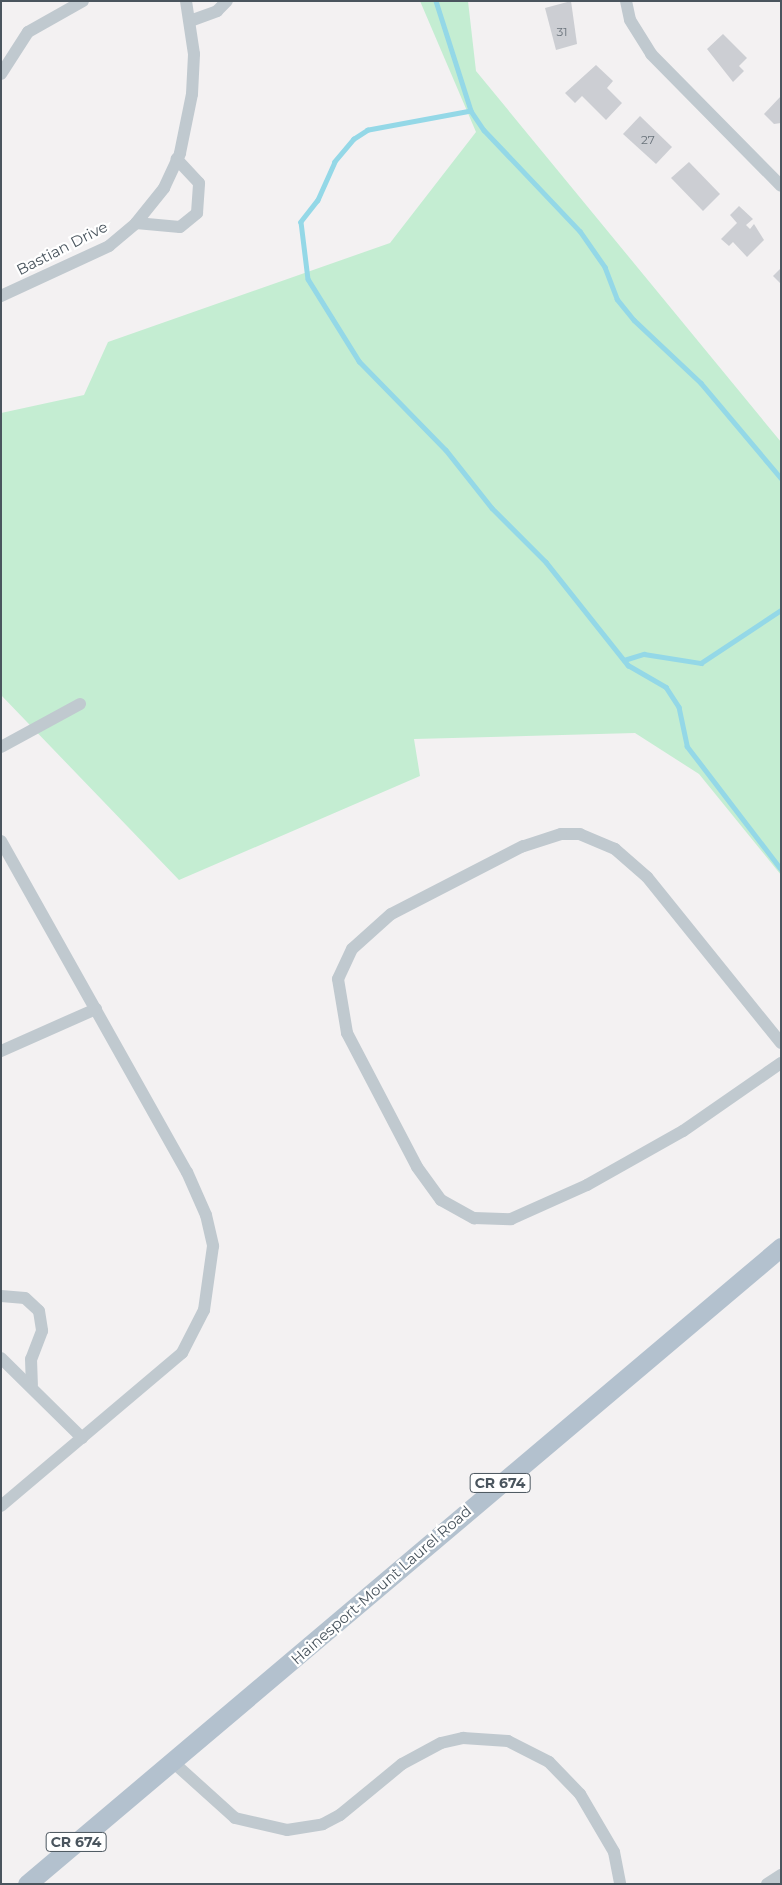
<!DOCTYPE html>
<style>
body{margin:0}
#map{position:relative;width:782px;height:1885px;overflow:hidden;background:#f3f1f2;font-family:Montserrat,sans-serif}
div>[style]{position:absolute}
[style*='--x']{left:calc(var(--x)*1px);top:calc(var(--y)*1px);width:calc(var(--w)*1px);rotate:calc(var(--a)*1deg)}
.green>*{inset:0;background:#c4edd2}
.stream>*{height:4.5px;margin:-2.25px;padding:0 2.25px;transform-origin:2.25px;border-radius:2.25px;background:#94d8e7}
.building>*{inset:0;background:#ccced3}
.street>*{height:12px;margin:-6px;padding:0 6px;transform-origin:6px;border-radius:6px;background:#c0c9cf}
.primary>*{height:19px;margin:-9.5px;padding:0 9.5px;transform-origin:9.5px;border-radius:9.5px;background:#b3c1ce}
span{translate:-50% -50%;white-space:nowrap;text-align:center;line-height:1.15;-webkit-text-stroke:4.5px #fff;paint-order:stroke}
.number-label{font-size:12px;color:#6a737b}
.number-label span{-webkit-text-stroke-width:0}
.shield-label span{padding:1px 4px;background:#fff;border:1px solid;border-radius:4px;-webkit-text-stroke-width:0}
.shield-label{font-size:14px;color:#4a555e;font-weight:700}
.street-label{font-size:15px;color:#4a555e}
.frame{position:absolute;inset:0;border:2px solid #4a555e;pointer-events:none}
</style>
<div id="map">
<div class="green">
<div style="clip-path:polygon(420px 1px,468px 1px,476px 71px,781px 442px,781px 875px,699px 774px,635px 733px,414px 739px,420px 776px,179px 880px,1px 695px,1px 413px,84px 395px,108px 342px,390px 243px,476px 132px)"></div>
</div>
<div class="stream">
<div style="--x:436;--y:1;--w:115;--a:72.3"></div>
<div style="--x:471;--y:111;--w:23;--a:56"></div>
<div style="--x:484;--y:130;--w:139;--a:46.5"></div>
<div style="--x:580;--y:231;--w:44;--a:55.2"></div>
<div style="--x:605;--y:267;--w:34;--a:69"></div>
<div style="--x:617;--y:299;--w:27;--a:51"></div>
<div style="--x:634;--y:320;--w:92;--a:43.2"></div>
<div style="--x:701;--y:383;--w:124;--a:49.9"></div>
<div style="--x:471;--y:111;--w:105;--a:169.5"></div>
<div style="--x:368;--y:130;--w:17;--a:147"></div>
<div style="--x:354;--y:139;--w:30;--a:130"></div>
<div style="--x:335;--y:162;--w:42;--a:114.1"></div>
<div style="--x:318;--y:200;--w:28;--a:128"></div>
<div style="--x:301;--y:222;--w:57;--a:83"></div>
<div style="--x:308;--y:279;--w:97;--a:58.1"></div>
<div style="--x:359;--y:361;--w:124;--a:45.7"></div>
<div style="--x:446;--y:450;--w:74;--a:51.6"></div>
<div style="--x:492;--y:508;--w:76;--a:45"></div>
<div style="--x:546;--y:562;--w:132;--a:51.5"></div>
<div style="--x:628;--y:665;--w:44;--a:30.1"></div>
<div style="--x:666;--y:687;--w:24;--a:57"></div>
<div style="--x:679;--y:707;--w:40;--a:78"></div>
<div style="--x:687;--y:746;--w:155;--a:52.6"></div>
<div style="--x:624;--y:660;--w:21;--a:-17"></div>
<div style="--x:644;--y:654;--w:58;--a:9"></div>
<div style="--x:701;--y:663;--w:96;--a:-33.5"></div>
</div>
<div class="building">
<div style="clip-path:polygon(571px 1px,577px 44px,556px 50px,545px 8px)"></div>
<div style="clip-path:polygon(723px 34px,747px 58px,739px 66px,744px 71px,733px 82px,707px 49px)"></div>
<div style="clip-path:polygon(596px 65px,613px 81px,607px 88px,622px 103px,606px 120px,582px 96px,575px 103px,565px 93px)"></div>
<div style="clip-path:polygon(781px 96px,781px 123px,774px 124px,764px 114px)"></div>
<div style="clip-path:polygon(640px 116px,672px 147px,656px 164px,623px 134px)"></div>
<div style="clip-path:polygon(689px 162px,720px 194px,703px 211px,671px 178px)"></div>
<div style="clip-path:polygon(739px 206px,753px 219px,746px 225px,750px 229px,754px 224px,764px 240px,747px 257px,733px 242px,729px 246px,721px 239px,737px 223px,730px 215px)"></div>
<div style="clip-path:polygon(781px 268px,781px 284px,773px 276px)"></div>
</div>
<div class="street">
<div style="--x:626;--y:1;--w:19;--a:78"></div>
<div style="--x:630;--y:20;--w:40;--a:58"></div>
<div style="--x:651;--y:54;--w:185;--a:45.4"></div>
<div style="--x:190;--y:21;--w:29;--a:-20"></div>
<div style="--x:217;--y:11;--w:14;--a:-45"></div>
<div style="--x:1;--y:74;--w:50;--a:-57.3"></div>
<div style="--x:28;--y:32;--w:63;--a:-29.4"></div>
<div style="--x:136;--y:223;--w:44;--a:5.2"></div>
<div style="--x:180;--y:227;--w:22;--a:-39"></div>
<div style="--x:197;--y:213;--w:30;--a:-86"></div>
<div style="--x:199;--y:183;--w:33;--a:-133"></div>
<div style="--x:1;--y:296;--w:119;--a:-24.8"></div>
<div style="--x:109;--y:246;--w:35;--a:-40"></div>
<div style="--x:136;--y:223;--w:45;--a:-51.3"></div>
<div style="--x:164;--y:188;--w:38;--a:-65"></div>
<div style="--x:180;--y:153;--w:60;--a:-78.5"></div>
<div style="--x:192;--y:94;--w:40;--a:-87.1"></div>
<div style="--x:194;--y:54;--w:54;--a:-98.6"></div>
<div style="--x:1;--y:747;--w:90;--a:-28.6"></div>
<div style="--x:1;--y:841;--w:380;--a:60.7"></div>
<div style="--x:187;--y:1172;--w:47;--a:66.2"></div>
<div style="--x:206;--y:1215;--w:32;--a:77"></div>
<div style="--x:213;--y:1246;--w:65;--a:98"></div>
<div style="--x:204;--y:1310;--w:48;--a:117.1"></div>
<div style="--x:182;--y:1353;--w:237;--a:139.8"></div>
<div style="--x:781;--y:1043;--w:213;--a:-128.9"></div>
<div style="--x:647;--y:877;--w:43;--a:-138.8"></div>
<div style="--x:615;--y:849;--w:38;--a:-157"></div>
<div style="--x:580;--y:834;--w:19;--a:180"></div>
<div style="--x:561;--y:834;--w:40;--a:162"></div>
<div style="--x:523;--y:846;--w:148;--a:152.7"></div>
<div style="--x:391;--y:914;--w:52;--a:138.1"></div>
<div style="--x:352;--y:949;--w:33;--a:115"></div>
<div style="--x:338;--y:979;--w:55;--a:80.5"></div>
<div style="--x:347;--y:1033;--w:151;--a:62.4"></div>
<div style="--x:417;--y:1167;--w:41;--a:54"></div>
<div style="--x:441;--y:1200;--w:38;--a:29"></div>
<div style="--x:474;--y:1218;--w:37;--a:2"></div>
<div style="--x:511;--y:1219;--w:83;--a:-24.1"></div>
<div style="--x:587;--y:1185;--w:110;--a:-29.4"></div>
<div style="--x:683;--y:1131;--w:119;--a:-34.8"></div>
<div style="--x:1;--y:1051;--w:104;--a:-23.9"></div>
<div style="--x:1;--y:1296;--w:24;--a:5"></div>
<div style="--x:25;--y:1298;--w:19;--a:43"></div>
<div style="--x:39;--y:1311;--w:20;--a:81"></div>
<div style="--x:42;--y:1331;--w:30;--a:111"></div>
<div style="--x:31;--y:1359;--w:26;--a:88"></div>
<div style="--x:1;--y:1358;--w:114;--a:44.6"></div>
<div style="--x:174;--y:1763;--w:82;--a:42"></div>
<div style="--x:235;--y:1818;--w:53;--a:13"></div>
<div style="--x:287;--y:1830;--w:36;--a:-9"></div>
<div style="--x:323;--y:1824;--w:19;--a:-28"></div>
<div style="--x:340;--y:1815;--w:80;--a:-39.4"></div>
<div style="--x:402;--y:1764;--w:44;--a:-28.3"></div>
<div style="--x:441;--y:1743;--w:23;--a:-13"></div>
<div style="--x:463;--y:1738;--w:45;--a:3.8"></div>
<div style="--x:508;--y:1741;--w:46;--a:27.1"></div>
<div style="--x:549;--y:1762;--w:45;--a:45.9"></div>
<div style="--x:580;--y:1794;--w:67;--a:59.6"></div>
<div style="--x:614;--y:1852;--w:33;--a:79"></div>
<div style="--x:767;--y:1884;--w:17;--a:-33"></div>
</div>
<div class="primary">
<div style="--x:27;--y:1884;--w:987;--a:-40.19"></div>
</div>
<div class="number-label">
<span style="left:562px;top:32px">31</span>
<span style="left:648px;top:140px">27</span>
</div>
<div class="shield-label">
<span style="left:500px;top:1483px">CR 674</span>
<span style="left:76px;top:1842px">CR 674</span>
</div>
<div class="street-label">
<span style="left:62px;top:248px;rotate:-27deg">Bastian Drive</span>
<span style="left:381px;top:1585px;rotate:-41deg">Hainesport-Mount Laurel Road</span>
</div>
<div class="frame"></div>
</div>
